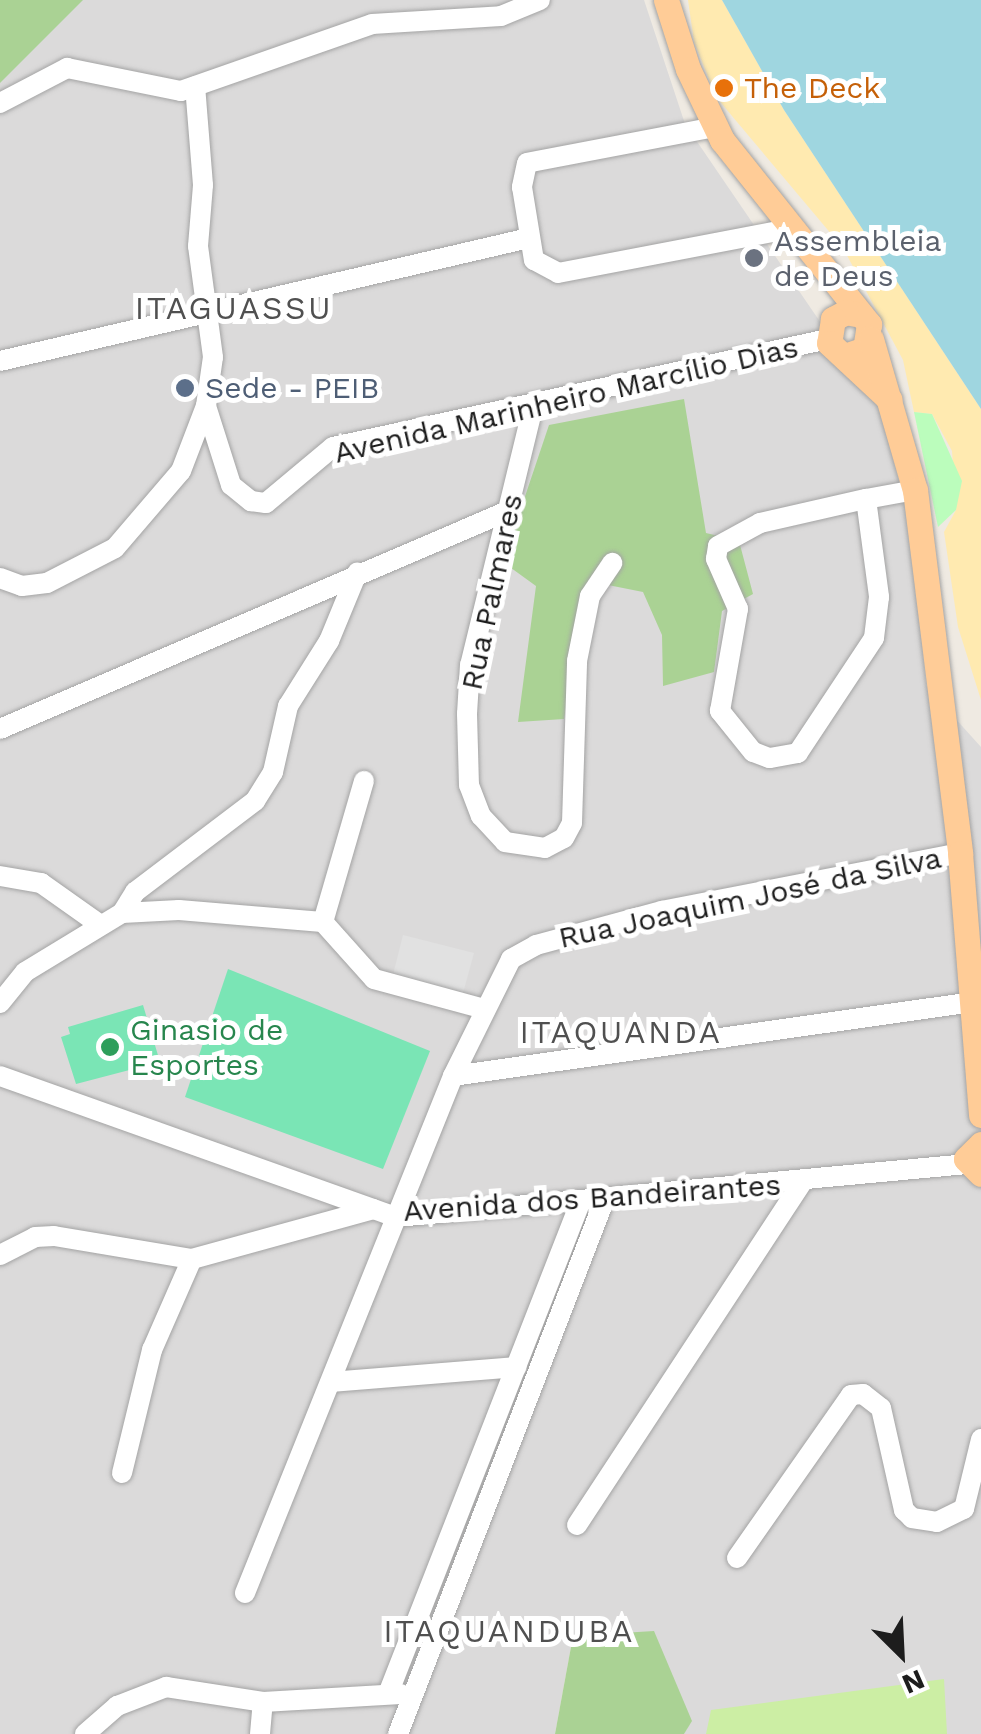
<!DOCTYPE html>
<meta charset="utf-8">
<style>
body{margin:0}
#map{position:relative;width:981px;height:1734px;overflow:hidden;background:#efeae2;font-family:"Work Sans",sans-serif}
div>[style]{position:absolute}
[style*='--x']{left:calc(var(--x)*1px);top:calc(var(--y)*1px);width:calc(var(--w)*1px);rotate:calc(var(--a)*1deg)}
.residential>*{inset:0;background:#dbdada}
.grass>*{inset:0;background:#cceea4}
.forest>*{inset:0;background:#aad294}
.sand>*{inset:0;background:#ffeab0}
.park>*{inset:0;background:#bbfdbc}
.pitch>*{inset:0;background:#7ae5b5}
.parking>*{inset:0;background:#e1e1e1}
.water>*{inset:0;background:#9fd6e0}
.roads{filter:drop-shadow(0 0 2px #a4a4a4) drop-shadow(0 0 2px #a4a4a4)}
.minor>*{height:20px;margin:-10px;padding:0 10px;transform-origin:10px;border-radius:10px;background:#fff}
.major>*{height:25px;margin:-12.5px;padding:0 12.5px;transform-origin:12.5px;border-radius:12.5px;background:#ffcc97}
.dots>*{width:28px;height:28px;translate:-50% -50%;box-sizing:border-box;border:5px solid #fff;border-radius:50%}
span{translate:-50% -50%;white-space:nowrap;text-align:center;line-height:1.15;-webkit-text-stroke:10px #fff;paint-order:stroke}
.food-label{font-size:30px;color:#c56008}
.left{translate:0 -50%;text-align:left}
.worship-label{font-size:30px;color:#5b616d}
.service-label{font-size:30px;color:#4e5e75}
.street-label{font-size:30px;color:#1d1d1d}
.leisure-label{font-size:30px;color:#27864d}
.neighbourhood-label{font-size:32px;color:#505050;letter-spacing:2.5px}
.north{position:absolute;left:851px;top:1604px;width:100px;height:100px;-webkit-text-stroke:8px #fff;paint-order:stroke;rotate:156deg;font-size:28px;font-weight:700;line-height:40px;text-align:center;color:#1d1d1d}
.north::after{content:'';display:block;margin:auto;width:35px;height:45px;background:#1d1d1d;clip-path:polygon(50% 0,100% 100%,50% 72%,0 100%)}
</style>
<div id="map">
<div class="residential">
<div style="clip-path:polygon(0 0,644px 0,685px 124px,881px 411px,912px 533px,926px 686px,981px 747px,981px 1734px,684px 1734px,691px 1721px,573px 1636px,555px 1734px,0 1734px)"></div>
</div>
<div class="grass">
<div style="clip-path:polygon(944px 1679px,947px 1734px,706px 1734px,711px 1710px)"></div>
</div>
<div class="forest">
<div style="clip-path:polygon(0 0,83px 0,0 83px)"></div>
<div style="clip-path:polygon(684px 399px,706px 533px,739px 541px,753px 594px,722px 611px,714px 672px,663px 686px,662px 635px,643px 592px,588px 581px,564px 719px,518px 722px,536px 586px,503px 562px,549px 425px)"></div>
<div style="clip-path:polygon(654px 1631px,692px 1721px,684px 1734px,555px 1734px,573px 1636px)"></div>
</div>
<div class="sand">
<div style="clip-path:polygon(688px 0,722px 0,784px 110px,981px 409px,981px 700px,958px 627px,944px 532px,956px 510px,952px 451px,932px 414px,914px 412px,903px 360px,843px 248px,716px 97px,694px 42px)"></div>
</div>
<div class="park">
<div style="clip-path:polygon(914px 412px,932px 414px,962px 481px,956px 510px,938px 527px)"></div>
</div>
<div class="pitch">
<div style="clip-path:polygon(228px 969px,430px 1051px,383px 1169px,185px 1097px)"></div>
<div style="clip-path:polygon(143px 1005px,160px 1062px,76px 1084px,61px 1037px,70px 1034px,68px 1027px)"></div>
</div>
<div class="parking">
<div style="clip-path:polygon(403px 935px,474px 953px,463px 993px,393px 975px)"></div>
</div>
<div class="water">
<div style="clip-path:polygon(722px 0,981px 0,981px 409px,784px 110px)"></div>
</div>
<div class="roads">
<div class="minor">
<div style="--x:0;--y:103;--w:76;--a:-27.6"></div>
<div style="--x:67;--y:68;--w:116;--a:11.4"></div>
<div style="--x:181;--y:91;--w:202;--a:-19.3"></div>
<div style="--x:372;--y:24;--w:129;--a:-3.5"></div>
<div style="--x:501;--y:16;--w:42;--a:-22.3"></div>
<div style="--x:715;--y:127;--w:191;--a:169.2"></div>
<div style="--x:527;--y:163;--w:25;--a:102"></div>
<div style="--x:522;--y:187;--w:74;--a:80.7"></div>
<div style="--x:534;--y:260;--w:27;--a:28"></div>
<div style="--x:558;--y:273;--w:240;--a:-10.8"></div>
<div style="--x:0;--y:361;--w:543;--a:-13.09"></div>
<div style="--x:534;--y:403;--w:270;--a:103.7"></div>
<div style="--x:470;--y:665;--w:49;--a:93.5"></div>
<div style="--x:467;--y:714;--w:71;--a:88.4"></div>
<div style="--x:469;--y:785;--w:33;--a:69"></div>
<div style="--x:481;--y:816;--w:35;--a:47"></div>
<div style="--x:505;--y:842;--w:40;--a:8.5"></div>
<div style="--x:545;--y:848;--w:21;--a:-28"></div>
<div style="--x:564;--y:838;--w:17;--a:-62"></div>
<div style="--x:572;--y:823;--w:162;--a:-88.2"></div>
<div style="--x:577;--y:661;--w:66;--a:-78.7"></div>
<div style="--x:590;--y:596;--w:40;--a:-56"></div>
<div style="--x:206;--y:406;--w:83;--a:72.4"></div>
<div style="--x:231;--y:485;--w:26;--a:39"></div>
<div style="--x:251;--y:501;--w:15;--a:8"></div>
<div style="--x:266;--y:503;--w:87;--a:-39.9"></div>
<div style="--x:333;--y:447;--w:507;--a:-12.31"></div>
<div style="--x:866;--y:499;--w:99;--a:82.4"></div>
<div style="--x:879;--y:597;--w:41;--a:97"></div>
<div style="--x:874;--y:638;--w:138;--a:123.5"></div>
<div style="--x:798;--y:753;--w:29;--a:170"></div>
<div style="--x:769;--y:758;--w:17;--a:-159"></div>
<div style="--x:753;--y:752;--w:53;--a:-128.8"></div>
<div style="--x:720;--y:711;--w:104;--a:-80"></div>
<div style="--x:738;--y:609;--w:55;--a:-113.7"></div>
<div style="--x:716;--y:559;--w:13;--a:-81"></div>
<div style="--x:718;--y:546;--w:48;--a:-28.7"></div>
<div style="--x:760;--y:523;--w:109;--a:-12.8"></div>
<div style="--x:866;--y:499;--w:50;--a:-10.4"></div>
<div style="--x:0;--y:578;--w:23;--a:20"></div>
<div style="--x:22;--y:586;--w:25;--a:-7"></div>
<div style="--x:47;--y:583;--w:76;--a:-27.2"></div>
<div style="--x:115;--y:548;--w:101;--a:-49.4"></div>
<div style="--x:181;--y:471;--w:70;--a:-69"></div>
<div style="--x:206;--y:406;--w:49;--a:-81.9"></div>
<div style="--x:213;--y:357;--w:112;--a:-97.7"></div>
<div style="--x:198;--y:246;--w:61;--a:-85.3"></div>
<div style="--x:203;--y:185;--w:99;--a:-94.6"></div>
<div style="--x:0;--y:729;--w:555;--a:-23.24"></div>
<div style="--x:0;--y:876;--w:42;--a:9.7"></div>
<div style="--x:41;--y:883;--w:71;--a:35.3"></div>
<div style="--x:122;--y:913;--w:57;--a:-3"></div>
<div style="--x:179;--y:910;--w:144;--a:4.8"></div>
<div style="--x:323;--y:922;--w:76;--a:48.2"></div>
<div style="--x:374;--y:979;--w:111;--a:15.2"></div>
<div style="--x:323;--y:922;--w:147;--a:-73.8"></div>
<div style="--x:0;--y:1003;--w:40;--a:-51"></div>
<div style="--x:25;--y:972;--w:114;--a:-31.3"></div>
<div style="--x:122;--y:913;--w:25;--a:-58"></div>
<div style="--x:135;--y:892;--w:151;--a:-37.2"></div>
<div style="--x:255;--y:801;--w:34;--a:-58"></div>
<div style="--x:273;--y:772;--w:68;--a:-77.2"></div>
<div style="--x:288;--y:706;--w:77;--a:-57.8"></div>
<div style="--x:329;--y:641;--w:74;--a:-67.6"></div>
<div style="--x:0;--y:1076;--w:421;--a:19.6"></div>
<div style="--x:397;--y:1217;--w:572;--a:-5.31"></div>
<div style="--x:453;--y:1076;--w:525;--a:-8.1"></div>
<div style="--x:0;--y:1255;--w:39;--a:-27"></div>
<div style="--x:35;--y:1237;--w:19;--a:-3"></div>
<div style="--x:54;--y:1236;--w:140;--a:9.5"></div>
<div style="--x:192;--y:1259;--w:188;--a:-15.4"></div>
<div style="--x:331;--y:1382;--w:186;--a:-4.6"></div>
<div style="--x:122;--y:1473;--w:127;--a:-76.3"></div>
<div style="--x:152;--y:1350;--w:99;--a:-66.3"></div>
<div style="--x:577;--y:1525;--w:410;--a:-56.7"></div>
<div style="--x:737;--y:1558;--w:199;--a:-55"></div>
<div style="--x:851;--y:1395;--w:12;--a:-5"></div>
<div style="--x:863;--y:1394;--w:23;--a:38"></div>
<div style="--x:881;--y:1408;--w:105;--a:77.3"></div>
<div style="--x:904;--y:1510;--w:11;--a:45"></div>
<div style="--x:912;--y:1518;--w:25;--a:9"></div>
<div style="--x:937;--y:1522;--w:30;--a:-26"></div>
<div style="--x:964;--y:1509;--w:72;--a:-76.3"></div>
<div style="--x:245;--y:1593;--w:557;--a:-68.08"></div>
<div style="--x:453;--y:1076;--w:131;--a:-63.6"></div>
<div style="--x:511;--y:959;--w:29;--a:-29"></div>
<div style="--x:536;--y:945;--w:131;--a:-15.1"></div>
<div style="--x:662;--y:911;--w:304;--a:-11"></div>
<div style="--x:388;--y:1694;--w:527;--a:-68.64"></div>
<div style="--x:85;--y:1734;--w:43;--a:-41.2"></div>
<div style="--x:117;--y:1706;--w:53;--a:-21.2"></div>
<div style="--x:166;--y:1687;--w:98;--a:8.8"></div>
<div style="--x:263;--y:1702;--w:138;--a:-3.3"></div>
<div style="--x:260;--y:1734;--w:32;--a:-85"></div>
<div style="--x:398;--y:1734;--w:571;--a:-68.87"></div>
</div>
<div class="major">
<div style="--x:666;--y:0;--w:72;--a:72.3"></div>
<div style="--x:688;--y:69;--w:79;--a:64.4"></div>
<div style="--x:722;--y:140;--w:236;--a:51.4"></div>
<div style="--x:869;--y:324;--w:25;--a:99"></div>
<div style="--x:865;--y:349;--w:21;--a:161"></div>
<div style="--x:861;--y:315;--w:15;--a:-169"></div>
<div style="--x:846;--y:312;--w:15;--a:152"></div>
<div style="--x:833;--y:319;--w:24;--a:99"></div>
<div style="--x:829;--y:343;--w:83;--a:43.1"></div>
<div style="--x:871;--y:339;--w:157;--a:73.8"></div>
<div style="--x:915;--y:490;--w:366;--a:82.9"></div>
<div style="--x:960;--y:853;--w:263;--a:85.4"></div>
<div style="--x:981;--y:1144;--w:21;--a:135"></div>
<div style="--x:966;--y:1159;--w:21;--a:45"></div>
</div>
</div>
<div class="dots">
<div style="left:724px;top:88px;background:#e8710a"></div>
<div style="left:754px;top:258px;background:#6b7280"></div>
<div style="left:185px;top:388px;background:#5c6f8a"></div>
<div style="left:110px;top:1047px;background:#2e9e5b"></div>
</div>
<div class="food-label">
<span class="left" style="left:744px;top:88px">The Deck</span>
</div>
<div class="worship-label">
<span class="left" style="left:774px;top:258px">Assembleia<br>de Deus</span>
</div>
<div class="service-label">
<span class="left" style="left:205px;top:388px">Sede - PEIB</span>
</div>
<div class="street-label">
<span style="left:566px;top:400px;rotate:-13deg">Avenida Marinheiro Marcílio Dias</span>
<span style="left:492px;top:592px;rotate:-78deg">Rua Palmares</span>
<span style="left:750px;top:898px;rotate:-12deg">Rua Joaquim José da Silva</span>
<span style="left:592px;top:1198px;rotate:-4deg">Avenida dos Bandeirantes</span>
</div>
<div class="leisure-label">
<span class="left" style="left:130px;top:1047px">Ginasio de<br>Esportes</span>
</div>
<div class="neighbourhood-label">
<span style="left:234px;top:308px">ITAGUASSU</span>
<span style="left:621px;top:1032px">ITAQUANDA</span>
<span style="left:509px;top:1631px">ITAQUANDUBA</span>
</div>
<div class="north">N</div>
</div>
